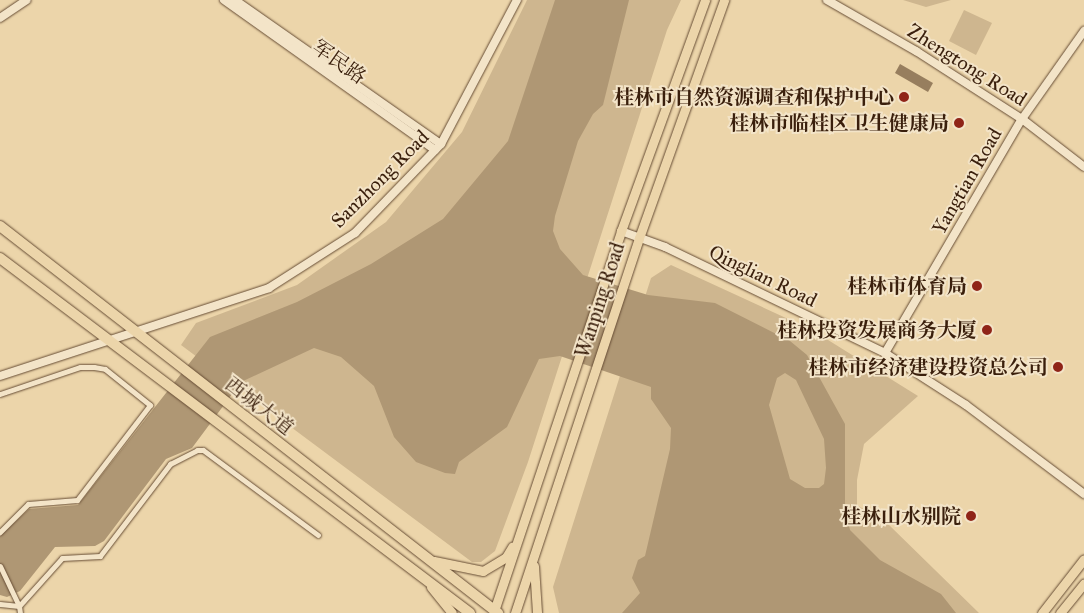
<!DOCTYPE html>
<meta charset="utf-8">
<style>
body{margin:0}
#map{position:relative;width:1084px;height:613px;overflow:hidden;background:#ecd5aa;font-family:"IM FELL Great Primer","Noto Serif SC",serif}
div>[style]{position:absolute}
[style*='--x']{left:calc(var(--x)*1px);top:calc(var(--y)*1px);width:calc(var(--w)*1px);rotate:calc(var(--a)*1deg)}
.green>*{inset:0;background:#ceb68f}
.water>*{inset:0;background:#af9774}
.building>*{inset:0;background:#977e5e}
.roads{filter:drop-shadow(0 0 1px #664c34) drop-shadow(0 0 1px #664c34)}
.street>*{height:5px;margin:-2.5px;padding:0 2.5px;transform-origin:2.5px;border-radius:2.5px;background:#f3e4c8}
.secondary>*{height:8px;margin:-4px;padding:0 4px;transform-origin:4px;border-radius:4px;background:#f3e4c8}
.primary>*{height:9px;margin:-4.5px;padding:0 4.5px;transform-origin:4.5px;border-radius:4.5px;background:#ecd5aa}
.highway>*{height:10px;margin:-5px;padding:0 5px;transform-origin:5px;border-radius:5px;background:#ecd5aa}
.dots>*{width:14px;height:14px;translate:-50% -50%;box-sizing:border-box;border:2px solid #f3e4c8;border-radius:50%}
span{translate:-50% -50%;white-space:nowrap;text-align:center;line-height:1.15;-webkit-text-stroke:4px #f3e4c8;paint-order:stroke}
.street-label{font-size:20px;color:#3a1f0c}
.poi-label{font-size:20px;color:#3a1f0c;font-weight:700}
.right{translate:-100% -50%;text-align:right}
</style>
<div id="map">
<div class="green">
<div style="clip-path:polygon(527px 0,681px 0,667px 30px,528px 462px,495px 551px,481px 562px,472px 562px,181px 345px,196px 323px,297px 285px,386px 222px,462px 132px)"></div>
<div style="clip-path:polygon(903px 0,951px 0,926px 7px)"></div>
<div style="clip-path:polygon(964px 10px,992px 23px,976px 55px,949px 41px)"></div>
<div style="clip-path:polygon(671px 265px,812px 330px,918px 396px,864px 444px,857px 480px,857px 505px,889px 525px,979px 613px,559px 613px,553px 587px,651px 278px)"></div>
</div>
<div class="water">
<div style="clip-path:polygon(evenodd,555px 0,629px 0,603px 105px,593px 114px,578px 141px,555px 216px,553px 231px,560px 249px,583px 275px,648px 295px,715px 303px,790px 341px,807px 355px,845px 424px,845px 511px,850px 530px,880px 560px,941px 594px,956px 613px,622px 613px,640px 593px,632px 578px,638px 560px,645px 556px,670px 449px,671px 428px,651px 399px,651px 387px,560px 356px,539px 359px,507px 427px,459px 462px,455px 474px,445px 473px,416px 462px,394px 437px,374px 386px,341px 357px,314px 348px,241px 382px,192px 448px,166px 459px,104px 541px,95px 546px,55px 547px,20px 591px,7px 597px,0 595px,0 536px,29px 509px,78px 505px,210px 337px,297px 302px,371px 264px,443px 219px,508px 141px,555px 0,785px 373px,796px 380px,824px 439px,826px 468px,824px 484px,819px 488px,805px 488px,790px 479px,769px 405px,777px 378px,785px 373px)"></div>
</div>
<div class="building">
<div style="clip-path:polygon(900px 64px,933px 83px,928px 92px,895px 73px)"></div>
</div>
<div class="roads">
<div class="street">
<div style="--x:0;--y:394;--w:84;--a:-18.6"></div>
<div style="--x:80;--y:367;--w:14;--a:0"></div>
<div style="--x:94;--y:367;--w:11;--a:10"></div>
<div style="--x:105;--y:369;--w:58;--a:38.7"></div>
<div style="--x:150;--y:405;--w:120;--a:127.5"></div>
<div style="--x:77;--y:500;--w:49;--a:175.3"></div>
<div style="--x:28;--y:504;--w:40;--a:135"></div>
<div style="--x:0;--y:566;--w:44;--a:64.6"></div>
<div style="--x:0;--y:604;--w:19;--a:6"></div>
<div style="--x:20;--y:613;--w:7;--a:-98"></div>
<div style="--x:19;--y:606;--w:64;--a:-48.1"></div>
<div style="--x:62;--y:558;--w:38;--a:-3"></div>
<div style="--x:100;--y:556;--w:116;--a:-52.7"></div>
<div style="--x:170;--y:464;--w:30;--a:-27"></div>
<div style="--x:197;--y:450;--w:6;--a:0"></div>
<div style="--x:203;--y:450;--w:143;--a:36.5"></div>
</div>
<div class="secondary">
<div style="--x:224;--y:0;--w:259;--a:35.4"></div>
<div style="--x:235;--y:0;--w:251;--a:35"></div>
<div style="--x:827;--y:0;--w:103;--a:29.8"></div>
<div style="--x:916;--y:51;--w:126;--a:32.7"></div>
<div style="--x:1022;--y:119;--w:78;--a:37.7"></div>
<div style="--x:0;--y:18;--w:32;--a:-34"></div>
<div style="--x:621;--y:231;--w:47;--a:20"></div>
<div style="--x:665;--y:247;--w:244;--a:25.7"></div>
<div style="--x:885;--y:353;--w:96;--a:32.7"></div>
<div style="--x:966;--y:405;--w:148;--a:37"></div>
<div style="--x:885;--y:353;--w:271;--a:-59.7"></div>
<div style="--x:1022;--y:119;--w:108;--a:-54.8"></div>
<div style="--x:0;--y:376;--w:283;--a:-18.1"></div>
<div style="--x:269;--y:288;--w:102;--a:-32.6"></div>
<div style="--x:355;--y:233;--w:124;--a:-46"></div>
<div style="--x:441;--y:144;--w:163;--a:-62.2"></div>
</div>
<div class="primary">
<div style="--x:434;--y:561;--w:50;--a:11.5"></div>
<div style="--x:483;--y:571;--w:27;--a:-31"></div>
<div style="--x:506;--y:557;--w:12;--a:-59"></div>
<div style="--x:534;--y:566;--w:47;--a:86.3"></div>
<div style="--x:431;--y:587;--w:33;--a:51"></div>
<div style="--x:494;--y:611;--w:401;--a:-71.5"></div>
<div style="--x:621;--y:231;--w:246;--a:-70"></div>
<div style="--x:515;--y:613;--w:395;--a:-71.7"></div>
<div style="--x:639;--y:238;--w:253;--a:-70.3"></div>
<div style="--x:1042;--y:613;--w:68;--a:-52.1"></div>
<div style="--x:1060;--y:613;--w:38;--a:-51"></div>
</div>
<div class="highway">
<div style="--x:0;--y:226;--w:631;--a:37.85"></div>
<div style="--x:0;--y:258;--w:589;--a:37.06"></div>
</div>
</div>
<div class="dots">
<div style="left:904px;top:97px;background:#8f2418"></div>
<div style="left:959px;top:123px;background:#8f2418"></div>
<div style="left:977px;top:286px;background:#8f2418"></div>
<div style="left:987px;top:330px;background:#8f2418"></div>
<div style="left:1058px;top:367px;background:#8f2418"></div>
<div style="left:971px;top:516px;background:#8f2418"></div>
</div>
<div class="street-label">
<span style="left:339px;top:62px;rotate:35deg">军民路</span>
<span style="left:967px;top:65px;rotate:32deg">Zhengtong Road</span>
<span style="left:380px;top:179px;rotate:-45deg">Sanzhong Road</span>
<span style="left:967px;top:181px;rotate:-60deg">Yangtian Road</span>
<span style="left:763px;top:276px;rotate:26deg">Qinglian Road</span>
<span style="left:600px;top:300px;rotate:-72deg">Wanping Road</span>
<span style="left:259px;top:406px;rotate:38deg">西城大道</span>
</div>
<div class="poi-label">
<span class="right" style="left:894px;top:97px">桂林市自然资源调查和保护中心</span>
<span class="right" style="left:949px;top:123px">桂林市临桂区卫生健康局</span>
<span class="right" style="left:967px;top:286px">桂林市体育局</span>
<span class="right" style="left:977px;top:330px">桂林投资发展商务大厦</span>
<span class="right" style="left:1048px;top:367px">桂林市经济建设投资总公司</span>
<span class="right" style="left:961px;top:516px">桂林山水别院</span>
</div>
</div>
